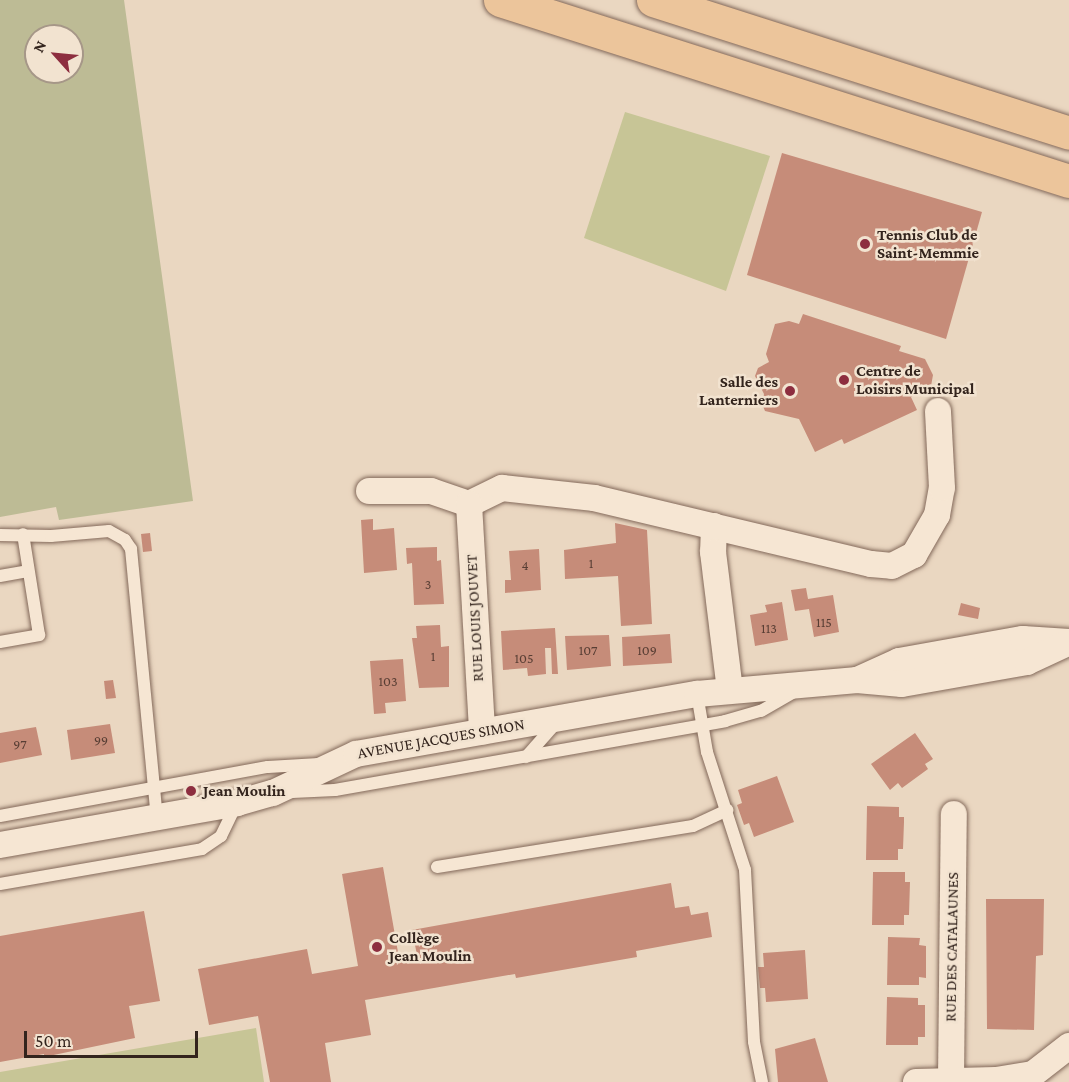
<!DOCTYPE html>
<meta charset="utf-8">
<style>
body{margin:0}
#map{position:relative;width:1069px;height:1082px;overflow:hidden;background:#ead7c1;font-family:"Crimson Pro",serif}
div>[style]{position:absolute}
[style*='--x']{left:calc(var(--x)*1px);top:calc(var(--y)*1px);width:calc(var(--w)*1px);rotate:calc(var(--a)*1deg)}
.green>*{inset:0;background:#c7c596}
.cemetery>*{inset:0;background:#bdbb95}
.building>*{inset:0;background:#c68c79}
.roads{filter:drop-shadow(0 0 2px #83695a) drop-shadow(0 0 2px #83695a)}
.service>*{height:12px;margin:-6px;padding:0 6px;transform-origin:6px;border-radius:6px;background:#f6e6d3}
.minor>*{height:26px;margin:-13px;padding:0 13px;transform-origin:13px;border-radius:13px;background:#f6e6d3}
.primary>*{height:33px;margin:-16.5px;padding:0 16.5px;transform-origin:16.5px;border-radius:16.5px;background:#ecc59b}
.dots>*{width:16px;height:16px;translate:-50% -50%;box-sizing:border-box;border:3px solid #f2e3d0;border-radius:50%}
span{translate:-50% -50%;white-space:nowrap;text-align:center;line-height:1.15;-webkit-text-stroke:5px #f2e3d0;paint-order:stroke}
.number-label{font-size:14px;color:#583e34}
.number-label span{-webkit-text-stroke-width:0}
.poi-label{font-size:16px;color:#33241d;font-weight:700}
.left{translate:0 -50%;text-align:left}
.right{translate:-100% -50%;text-align:right}
.street-label{font-size:16px;color:#33241d}
.north{position:absolute;left:24px;top:24px;width:60px;height:60px;box-sizing:border-box;background:#f2e3d0;border:2px solid #a69788;border-radius:50%;rotate:297deg;font-size:16px;font-weight:700;line-height:24px;text-align:center;color:#33241d}
.north::after{content:'';display:block;margin:auto;width:21px;height:27px;background:#8d2e3f;clip-path:polygon(50% 0,100% 100%,50% 72%,0 100%)}
.scale{position:absolute;left:24px;top:1031px;width:174px;height:27px;box-sizing:border-box;border:3px solid #33241d;border-top:0;padding-left:8px;font-size:18px;line-height:21px;white-space:nowrap;color:#33241d;-webkit-text-stroke:4px #f2e3d0;paint-order:stroke}
</style>
<div id="map">
<div class="green">
<div style="clip-path:polygon(625px 112px,770px 156px,726px 291px,584px 238px)"></div>
<div style="clip-path:polygon(256px 1028px,264px 1082px,0 1082px,0 1072px)"></div>
</div>
<div class="cemetery">
<div style="clip-path:polygon(evenodd,0 0,124px 0,193px 501px,59px 520px,56px 507px,0 517px,0 0,36px 36px,72px 36px,72px 72px,36px 72px,36px 36px)"></div>
</div>
<div class="building">
<div style="clip-path:polygon(782px 153px,982px 212px,946px 339px,747px 275px)"></div>
<div style="clip-path:polygon(803px 314px,901px 346px,899px 351px,925px 359px,933px 375px,931px 386px,911px 397px,917px 410px,844px 444px,842px 439px,815px 452px,799px 419px,765px 411px,762px 404px,764px 394px,755px 376px,758px 368px,769px 362px,766px 354px,775px 324px,789px 321px,799px 324px)"></div>
<div style="clip-path:polygon(373px 519px,373px 530px,394px 528px,397px 570px,364px 573px,361px 520px)"></div>
<div style="clip-path:polygon(615px 523px,647px 530px,652px 624px,621px 626px,618px 576px,565px 579px,564px 550px,616px 543px)"></div>
<div style="clip-path:polygon(150px 533px,152px 551px,143px 552px,141px 534px)"></div>
<div style="clip-path:polygon(437px 547px,437px 561px,441px 560px,444px 604px,414px 605px,412px 563px,407px 564px,406px 548px)"></div>
<div style="clip-path:polygon(539px 549px,541px 590px,505px 593px,505px 580px,511px 580px,509px 551px)"></div>
<div style="clip-path:polygon(806px 588px,808px 599px,833px 595px,839px 632px,814px 637px,809px 609px,795px 611px,791px 590px)"></div>
<div style="clip-path:polygon(782px 602px,788px 640px,755px 646px,750px 615px,767px 612px,765px 605px)"></div>
<div style="clip-path:polygon(961px 603px,980px 608px,978px 619px,958px 615px)"></div>
<div style="clip-path:polygon(440px 625px,441px 647px,449px 646px,449px 687px,419px 688px,412px 638px,417px 638px,416px 626px)"></div>
<div style="clip-path:polygon(555px 628px,558px 674px,552px 674px,551px 648px,545px 648px,546px 674px,528px 676px,527px 668px,503px 670px,501px 631px)"></div>
<div style="clip-path:polygon(670px 634px,672px 663px,623px 666px,622px 637px)"></div>
<div style="clip-path:polygon(609px 635px,611px 666px,567px 670px,565px 636px)"></div>
<div style="clip-path:polygon(403px 659px,406px 701px,385px 703px,386px 713px,374px 714px,370px 661px)"></div>
<div style="clip-path:polygon(113px 680px,116px 698px,106px 699px,104px 681px)"></div>
<div style="clip-path:polygon(110px 724px,115px 753px,71px 760px,67px 730px)"></div>
<div style="clip-path:polygon(36px 727px,42px 755px,0 763px,0 733px)"></div>
<div style="clip-path:polygon(915px 733px,933px 759px,925px 764px,928px 769px,902px 788px,898px 783px,890px 790px,871px 764px)"></div>
<div style="clip-path:polygon(777px 776px,794px 822px,754px 837px,749px 823px,744px 825px,737px 805px,742px 803px,738px 790px)"></div>
<div style="clip-path:polygon(867px 806px,899px 807px,899px 817px,904px 817px,904px 822px,903px 849px,898px 849px,898px 860px,866px 860px)"></div>
<div style="clip-path:polygon(383px 867px,399px 958px,417px 955px,412px 930px,671px 883px,675px 908px,689px 906px,691px 915px,708px 912px,712px 937px,636px 951px,637px 957px,516px 978px,515px 974px,365px 1000px,371px 1035px,325px 1043px,331px 1082px,270px 1082px,258px 1016px,209px 1025px,198px 969px,307px 949px,312px 974px,358px 966px,342px 874px)"></div>
<div style="clip-path:polygon(873px 872px,905px 872px,905px 882px,910px 882px,909px 915px,904px 915px,904px 925px,872px 925px)"></div>
<div style="clip-path:polygon(986px 899px,1044px 899px,1043px 955px,1036px 956px,1034px 1030px,987px 1029px)"></div>
<div style="clip-path:polygon(144px 911px,160px 1001px,129px 1006px,135px 1038px,44px 1057px,44px 1054px,0 1062px,0 936px)"></div>
<div style="clip-path:polygon(888px 937px,920px 938px,919px 945px,926px 946px,926px 978px,919px 977px,919px 985px,887px 985px)"></div>
<div style="clip-path:polygon(805px 950px,808px 999px,766px 1002px,765px 988px,760px 988px,758px 967px,764px 967px,763px 953px)"></div>
<div style="clip-path:polygon(887px 997px,918px 998px,918px 1005px,925px 1005px,925px 1037px,918px 1037px,918px 1045px,886px 1045px)"></div>
<div style="clip-path:polygon(815px 1038px,828px 1082px,778px 1082px,775px 1049px)"></div>
</div>
<div class="roads">
<div class="service">
<div style="--x:0;--y:535;--w:51;--a:1.1"></div>
<div style="--x:51;--y:536;--w:58;--a:-4.9"></div>
<div style="--x:109;--y:531;--w:18;--a:29"></div>
<div style="--x:125;--y:540;--w:11;--a:56"></div>
<div style="--x:131;--y:549;--w:269;--a:84.5"></div>
<div style="--x:0;--y:576;--w:28;--a:-10"></div>
<div style="--x:0;--y:642;--w:40;--a:-10"></div>
<div style="--x:39;--y:635;--w:102;--a:-99"></div>
<div style="--x:697;--y:694;--w:59;--a:80.2"></div>
<div style="--x:707;--y:752;--w:124;--a:72.1"></div>
<div style="--x:745;--y:870;--w:172;--a:87"></div>
<div style="--x:754;--y:1042;--w:41;--a:78.7"></div>
<div style="--x:526;--y:757;--w:47;--a:-48.5"></div>
<div style="--x:292;--y:792;--w:43;--a:-2.7"></div>
<div style="--x:335;--y:790;--w:396;--a:-10"></div>
<div style="--x:725;--y:721;--w:37;--a:-16"></div>
<div style="--x:761;--y:711;--w:39;--a:-30"></div>
<div style="--x:0;--y:816;--w:272;--a:-10.4"></div>
<div style="--x:268;--y:767;--w:51;--a:-3.4"></div>
<div style="--x:437;--y:867;--w:259;--a:-9.1"></div>
<div style="--x:693;--y:826;--w:38;--a:-25"></div>
<div style="--x:0;--y:884;--w:205;--a:-9.8"></div>
<div style="--x:202;--y:849;--w:23;--a:-34"></div>
<div style="--x:221;--y:836;--w:37;--a:-64"></div>
</div>
<div class="minor">
<div style="--x:369;--y:491;--w:62;--a:0"></div>
<div style="--x:431;--y:491;--w:40;--a:18.9"></div>
<div style="--x:469;--y:504;--w:37;--a:-26"></div>
<div style="--x:502;--y:488;--w:93;--a:6.2"></div>
<div style="--x:594;--y:498;--w:285;--a:13.4"></div>
<div style="--x:871;--y:564;--w:21;--a:5"></div>
<div style="--x:892;--y:566;--w:25;--a:-27"></div>
<div style="--x:914;--y:555;--w:46;--a:-60.1"></div>
<div style="--x:937;--y:515;--w:27;--a:-80"></div>
<div style="--x:942;--y:488;--w:77;--a:-93"></div>
<div style="--x:469;--y:504;--w:228;--a:86.7"></div>
<div style="--x:714;--y:526;--w:26;--a:92"></div>
<div style="--x:713;--y:552;--w:139;--a:83"></div>
<div style="--x:857;--y:680;--w:46;--a:-24.3"></div>
<div style="--x:899;--y:661;--w:126;--a:-10.1"></div>
<div style="--x:1023;--y:639;--w:46;--a:3.7"></div>
<div style="--x:0;--y:845;--w:241;--a:-10"></div>
<div style="--x:237;--y:803;--w:37;--a:-16"></div>
<div style="--x:273;--y:793;--w:92;--a:-25.2"></div>
<div style="--x:356;--y:754;--w:346;--a:-10"></div>
<div style="--x:697;--y:694;--w:161;--a:-5"></div>
<div style="--x:857;--y:680;--w:45;--a:5.1"></div>
<div style="--x:902;--y:684;--w:127;--a:-10"></div>
<div style="--x:1027;--y:662;--w:45;--a:-24.9"></div>
<div style="--x:951;--y:1080;--w:266;--a:-89.4"></div>
<div style="--x:916;--y:1082;--w:80;--a:-1.4"></div>
<div style="--x:996;--y:1080;--w:37;--a:-9"></div>
<div style="--x:1033;--y:1074;--w:46;--a:-37.9"></div>
</div>
<div class="primary">
<div style="--x:500;--y:0;--w:597;--a:17.65"></div>
<div style="--x:653;--y:0;--w:437;--a:17.7"></div>
</div>
</div>
<div class="dots">
<div style="left:865px;top:244px;background:#8d2e3f"></div>
<div style="left:844px;top:380px;background:#8d2e3f"></div>
<div style="left:790px;top:391px;background:#8d2e3f"></div>
<div style="left:191px;top:791px;background:#8d2e3f"></div>
<div style="left:377px;top:947px;background:#8d2e3f"></div>
</div>
<div class="number-label">
<span style="left:591px;top:563px">1</span>
<span style="left:525px;top:565px">4</span>
<span style="left:428px;top:584px">3</span>
<span style="left:824px;top:622px">115</span>
<span style="left:769px;top:628px">113</span>
<span style="left:588px;top:650px">107</span>
<span style="left:647px;top:650px">109</span>
<span style="left:433px;top:656px">1</span>
<span style="left:524px;top:658px">105</span>
<span style="left:388px;top:681px">103</span>
<span style="left:101px;top:740px">99</span>
<span style="left:20px;top:744px">97</span>
</div>
<div class="poi-label">
<span class="left" style="left:877px;top:244px">Tennis Club de<br>Saint-Memmie</span>
<span class="left" style="left:856px;top:380px">Centre de<br>Loisirs Municipal</span>
<span class="right" style="left:778px;top:391px">Salle des<br>Lanterniers</span>
<span class="left" style="left:203px;top:791px">Jean Moulin</span>
<span class="left" style="left:389px;top:947px">Collège<br>Jean Moulin</span>
</div>
<div class="street-label">
<span style="left:475px;top:618px;rotate:-93deg">RUE LOUIS JOUVET</span>
<span style="left:441px;top:739px;rotate:-10deg">AVENUE JACQUES SIMON</span>
<span style="left:952px;top:947px;rotate:-89deg">RUE DES CATALAUNES</span>
</div>
<div class="north">N</div>
<div class="scale">50 m</div>
</div>
